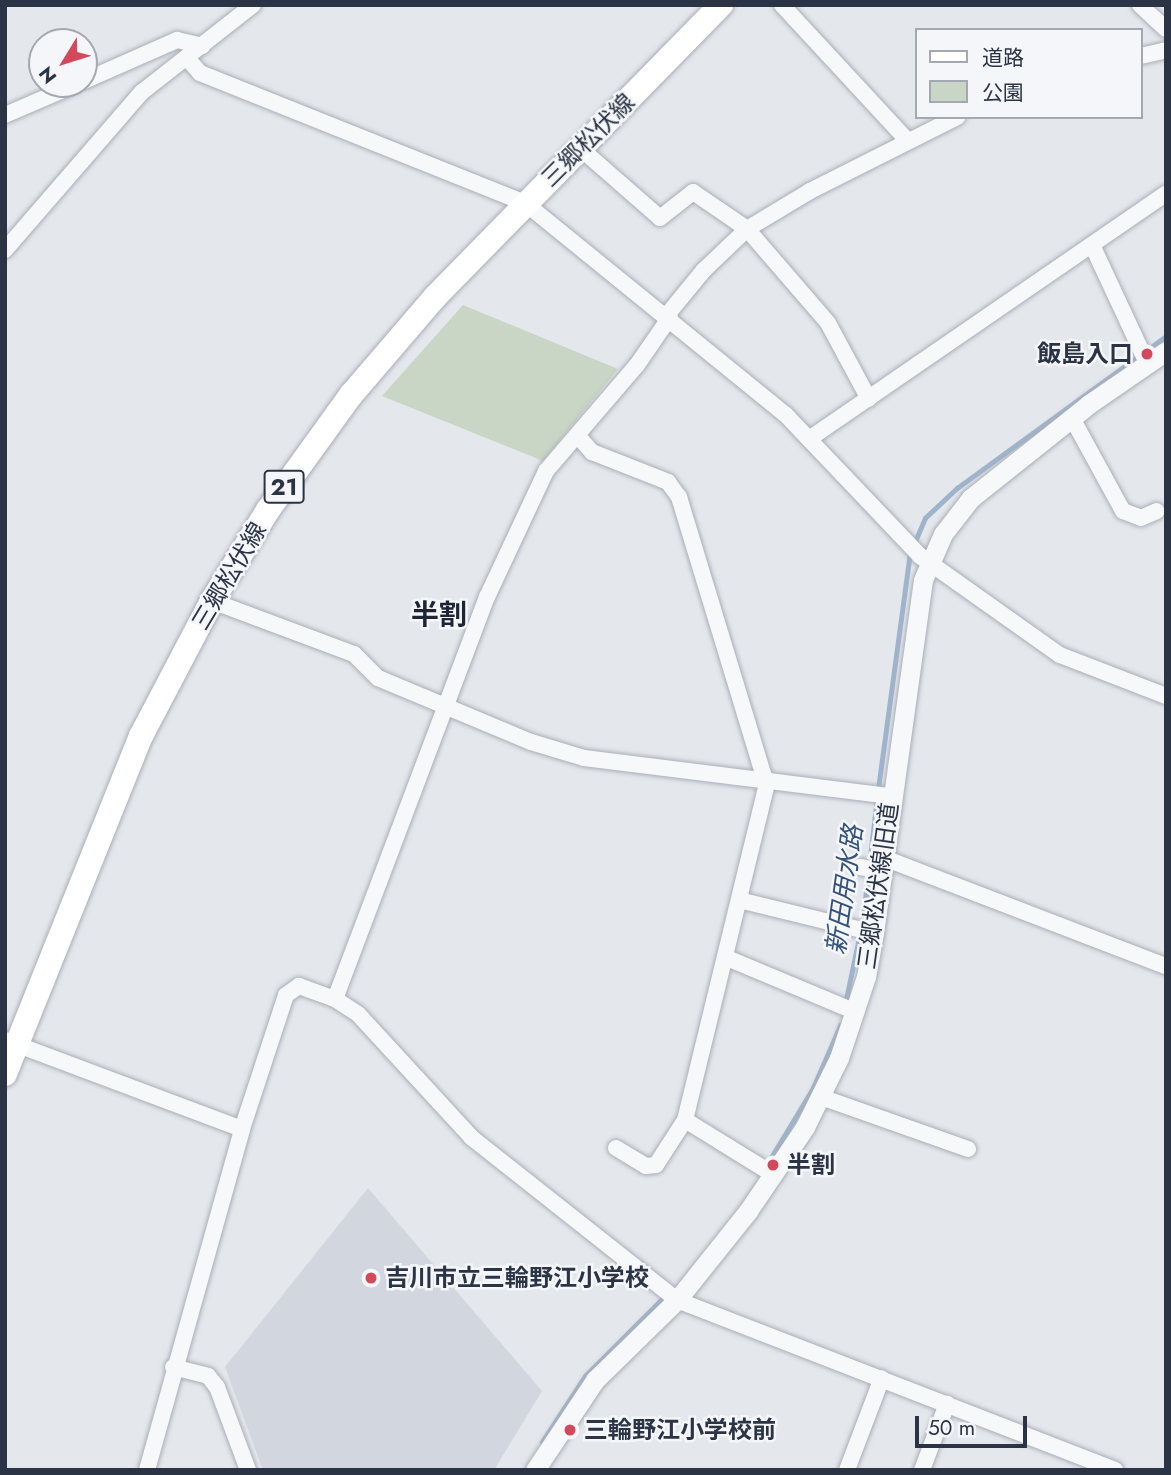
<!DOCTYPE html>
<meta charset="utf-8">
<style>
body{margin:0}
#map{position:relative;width:1171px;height:1475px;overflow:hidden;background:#e4e7ec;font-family:Jost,"Noto Sans JP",sans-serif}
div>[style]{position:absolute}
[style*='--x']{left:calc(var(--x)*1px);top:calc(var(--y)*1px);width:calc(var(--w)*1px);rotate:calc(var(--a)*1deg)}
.built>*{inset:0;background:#d2d6de}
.green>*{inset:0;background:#c9d6c5}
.stream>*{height:4.5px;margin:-2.25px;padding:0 2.25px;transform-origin:2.25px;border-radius:2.25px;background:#9fb4cc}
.roads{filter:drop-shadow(0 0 2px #a9aeb7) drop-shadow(0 0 2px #a9aeb7)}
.minor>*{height:16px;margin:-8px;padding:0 8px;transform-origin:8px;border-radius:8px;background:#f7f8fa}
.tertiary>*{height:19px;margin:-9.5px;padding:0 9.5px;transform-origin:9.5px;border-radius:9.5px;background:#f7f8fa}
.primary>*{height:24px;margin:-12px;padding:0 12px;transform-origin:12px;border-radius:12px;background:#fff}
.dots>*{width:19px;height:19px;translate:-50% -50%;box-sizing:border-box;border:4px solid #f4f6f9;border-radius:50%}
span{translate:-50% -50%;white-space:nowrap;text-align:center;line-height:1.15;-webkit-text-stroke:5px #f4f6f9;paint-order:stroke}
.shield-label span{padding:2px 5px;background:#f4f6f9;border:2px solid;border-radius:5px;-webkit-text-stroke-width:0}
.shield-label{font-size:23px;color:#2b3445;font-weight:700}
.street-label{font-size:24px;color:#2b3445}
.poi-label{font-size:24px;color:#2b3445;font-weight:700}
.right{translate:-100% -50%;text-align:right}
.left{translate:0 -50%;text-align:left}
.water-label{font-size:26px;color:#34527a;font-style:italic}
.quarter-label{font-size:28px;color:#1d2536;font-weight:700}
.frame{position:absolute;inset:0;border:7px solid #2b3445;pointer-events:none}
.legend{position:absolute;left:915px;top:28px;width:228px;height:91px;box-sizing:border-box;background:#f4f6f9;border:2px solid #a4a8b1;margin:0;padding:9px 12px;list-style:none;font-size:21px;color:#2b3445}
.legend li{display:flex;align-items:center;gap:14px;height:35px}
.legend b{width:35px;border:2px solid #a4a8b1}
.north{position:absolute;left:28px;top:28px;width:70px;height:70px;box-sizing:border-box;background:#f4f6f9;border:2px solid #a4a8b1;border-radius:50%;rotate:232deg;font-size:19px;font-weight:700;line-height:28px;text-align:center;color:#2b3445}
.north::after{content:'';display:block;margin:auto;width:24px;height:32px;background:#d1495b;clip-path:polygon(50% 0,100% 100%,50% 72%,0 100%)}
.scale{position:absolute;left:915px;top:1416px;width:112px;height:32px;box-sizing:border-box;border:4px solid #2b3445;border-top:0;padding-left:9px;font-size:21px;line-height:24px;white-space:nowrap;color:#2b3445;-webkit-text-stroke:5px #f4f6f9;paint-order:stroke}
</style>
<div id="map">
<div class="built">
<div style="clip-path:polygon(368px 1188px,542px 1391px,494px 1470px,263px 1470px,225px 1367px)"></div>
</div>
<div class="green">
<div style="clip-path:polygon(463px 305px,618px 369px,543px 461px,382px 396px)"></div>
</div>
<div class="stream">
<div style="--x:914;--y:544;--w:28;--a:-67"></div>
<div style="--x:925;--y:518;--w:44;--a:-43.2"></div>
<div style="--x:957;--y:488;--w:258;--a:-36"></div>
<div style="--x:878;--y:789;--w:239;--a:-82.3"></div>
<div style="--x:862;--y:925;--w:128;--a:-83.3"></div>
<div style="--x:845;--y:1004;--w:73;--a:-78.1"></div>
<div style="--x:766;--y:1166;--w:91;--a:-58.9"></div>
<div style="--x:813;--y:1088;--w:68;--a:-66.5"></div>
<div style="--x:542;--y:1442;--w:79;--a:-56.9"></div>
<div style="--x:585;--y:1376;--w:112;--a:-45"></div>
</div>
<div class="roads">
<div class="minor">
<div style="--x:782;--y:5;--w:185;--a:47.2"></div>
<div style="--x:1140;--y:5;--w:35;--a:43"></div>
<div style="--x:1141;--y:56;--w:26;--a:-13"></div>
<div style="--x:187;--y:58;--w:20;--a:49"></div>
<div style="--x:200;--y:73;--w:350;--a:21.8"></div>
<div style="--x:525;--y:203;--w:335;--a:39.1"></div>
<div style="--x:785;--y:414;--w:196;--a:46.4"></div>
<div style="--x:920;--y:556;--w:171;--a:35.3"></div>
<div style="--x:1060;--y:655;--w:114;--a:21.1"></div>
<div style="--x:84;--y:81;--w:102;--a:-23.8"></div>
<div style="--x:177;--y:40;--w:26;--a:13"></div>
<div style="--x:5;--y:115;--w:78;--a:-23.3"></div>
<div style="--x:580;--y:148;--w:106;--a:41.2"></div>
<div style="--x:660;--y:218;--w:42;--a:-38.2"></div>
<div style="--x:693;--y:192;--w:65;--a:34.4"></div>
<div style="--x:747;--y:229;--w:124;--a:49.2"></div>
<div style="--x:828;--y:323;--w:86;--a:61.7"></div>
<div style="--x:1092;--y:245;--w:130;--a:65"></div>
<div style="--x:5;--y:250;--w:209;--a:-49.1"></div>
<div style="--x:142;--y:92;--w:141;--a:-38.1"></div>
<div style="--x:667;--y:315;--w:58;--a:-50.6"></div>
<div style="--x:704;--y:270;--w:59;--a:-43.6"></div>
<div style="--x:747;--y:229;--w:74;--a:-31.1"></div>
<div style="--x:810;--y:191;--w:165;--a:-26.7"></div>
<div style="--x:1072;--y:418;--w:106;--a:61.3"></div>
<div style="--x:1123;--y:511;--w:19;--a:21"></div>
<div style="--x:1141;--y:518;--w:17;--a:-24"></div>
<div style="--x:577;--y:435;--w:23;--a:49"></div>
<div style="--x:592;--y:452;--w:82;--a:21.5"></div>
<div style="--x:668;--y:482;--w:19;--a:54"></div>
<div style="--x:679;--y:497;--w:296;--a:73.1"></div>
<div style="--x:809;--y:439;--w:433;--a:-34.5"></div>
<div style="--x:212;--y:601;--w:152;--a:20.5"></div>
<div style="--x:354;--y:654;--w:34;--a:45"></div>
<div style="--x:378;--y:678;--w:166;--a:22.7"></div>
<div style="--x:531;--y:742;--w:55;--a:16.8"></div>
<div style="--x:584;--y:758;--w:309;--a:7.1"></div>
<div style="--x:884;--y:858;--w:302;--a:21"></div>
<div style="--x:860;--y:867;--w:23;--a:10"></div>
<div style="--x:739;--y:900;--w:139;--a:13.7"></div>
<div style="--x:727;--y:958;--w:140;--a:22.7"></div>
<div style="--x:335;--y:999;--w:430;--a:-69.3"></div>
<div style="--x:487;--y:597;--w:139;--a:-64.9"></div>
<div style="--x:546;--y:471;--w:140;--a:-49.4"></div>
<div style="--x:637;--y:365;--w:58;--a:-55.5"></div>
<div style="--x:5;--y:1040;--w:253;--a:20.6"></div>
<div style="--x:821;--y:1097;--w:156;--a:19.5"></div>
<div style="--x:685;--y:1120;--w:105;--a:31.7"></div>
<div style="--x:616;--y:1148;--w:35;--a:31"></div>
<div style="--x:646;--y:1166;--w:10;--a:-6"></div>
<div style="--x:656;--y:1165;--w:54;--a:-57.2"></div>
<div style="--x:685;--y:1120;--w:350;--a:-76.3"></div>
<div style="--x:173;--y:1367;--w:36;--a:14"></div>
<div style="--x:208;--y:1376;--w:14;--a:51"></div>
<div style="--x:217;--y:1387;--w:89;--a:69.5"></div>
<div style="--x:147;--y:1470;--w:354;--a:-74.4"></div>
<div style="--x:242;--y:1129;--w:141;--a:-71.8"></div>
<div style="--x:286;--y:995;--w:16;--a:-35"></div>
<div style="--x:299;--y:986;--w:38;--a:20"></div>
<div style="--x:335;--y:999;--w:27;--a:33"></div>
<div style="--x:358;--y:1014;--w:168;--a:47.4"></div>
<div style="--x:472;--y:1138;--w:261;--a:38.3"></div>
<div style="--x:677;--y:1300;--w:470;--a:21.2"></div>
<div style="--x:847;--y:1470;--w:98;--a:-69.2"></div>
<div style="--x:922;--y:1470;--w:71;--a:-69.3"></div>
</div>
<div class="tertiary">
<div style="--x:535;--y:1470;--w:108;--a:-56.3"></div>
<div style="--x:595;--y:1380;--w:115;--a:-44.3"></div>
<div style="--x:677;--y:1300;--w:114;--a:-51.4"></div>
<div style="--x:748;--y:1211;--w:102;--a:-55.8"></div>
<div style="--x:805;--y:1127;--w:77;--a:-63.8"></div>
<div style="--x:839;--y:1058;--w:85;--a:-71.6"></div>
<div style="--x:866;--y:977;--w:45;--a:-79.7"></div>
<div style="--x:874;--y:933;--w:356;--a:-82.1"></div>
<div style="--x:923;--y:580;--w:50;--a:-66.5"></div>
<div style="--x:943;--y:534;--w:46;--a:-52.1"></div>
<div style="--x:971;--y:498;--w:151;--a:-38.5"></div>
<div style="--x:1089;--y:404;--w:93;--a:-34.5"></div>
</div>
<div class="primary">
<div style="--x:5;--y:1074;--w:364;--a:-68.1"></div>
<div style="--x:141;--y:736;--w:153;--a:-62.3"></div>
<div style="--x:212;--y:601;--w:107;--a:-58.4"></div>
<div style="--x:268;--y:510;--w:142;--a:-54.2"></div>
<div style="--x:351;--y:395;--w:129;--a:-49.4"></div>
<div style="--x:435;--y:297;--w:409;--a:-45.6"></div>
</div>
</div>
<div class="dots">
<div style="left:1147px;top:354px;background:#d1495b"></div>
<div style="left:773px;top:1165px;background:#d1495b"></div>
<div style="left:371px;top:1278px;background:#d1495b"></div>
<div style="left:570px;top:1430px;background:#d1495b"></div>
</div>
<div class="shield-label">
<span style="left:284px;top:487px">21</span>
</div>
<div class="street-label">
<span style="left:588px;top:140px;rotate:-45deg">三郷松伏線</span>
<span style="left:229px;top:576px;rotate:-59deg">三郷松伏線</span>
<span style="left:878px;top:886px;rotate:-82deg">三郷松伏線旧道</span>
</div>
<div class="poi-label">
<span class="right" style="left:1133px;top:354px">飯島入口</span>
<span class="left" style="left:787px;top:1165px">半割</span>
<span class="left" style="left:385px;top:1278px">吉川市立三輪野江小学校</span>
<span class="left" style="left:584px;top:1430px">三輪野江小学校前</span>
</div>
<div class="water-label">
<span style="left:845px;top:890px;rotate:-82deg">新田用水路</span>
</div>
<div class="quarter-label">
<span style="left:439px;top:615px">半割</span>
</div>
<div class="frame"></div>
<ul class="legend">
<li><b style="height:9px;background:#fff"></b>道路</li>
<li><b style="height:19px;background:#c9d6c5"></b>公園</li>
</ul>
<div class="north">N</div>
<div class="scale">50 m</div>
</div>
